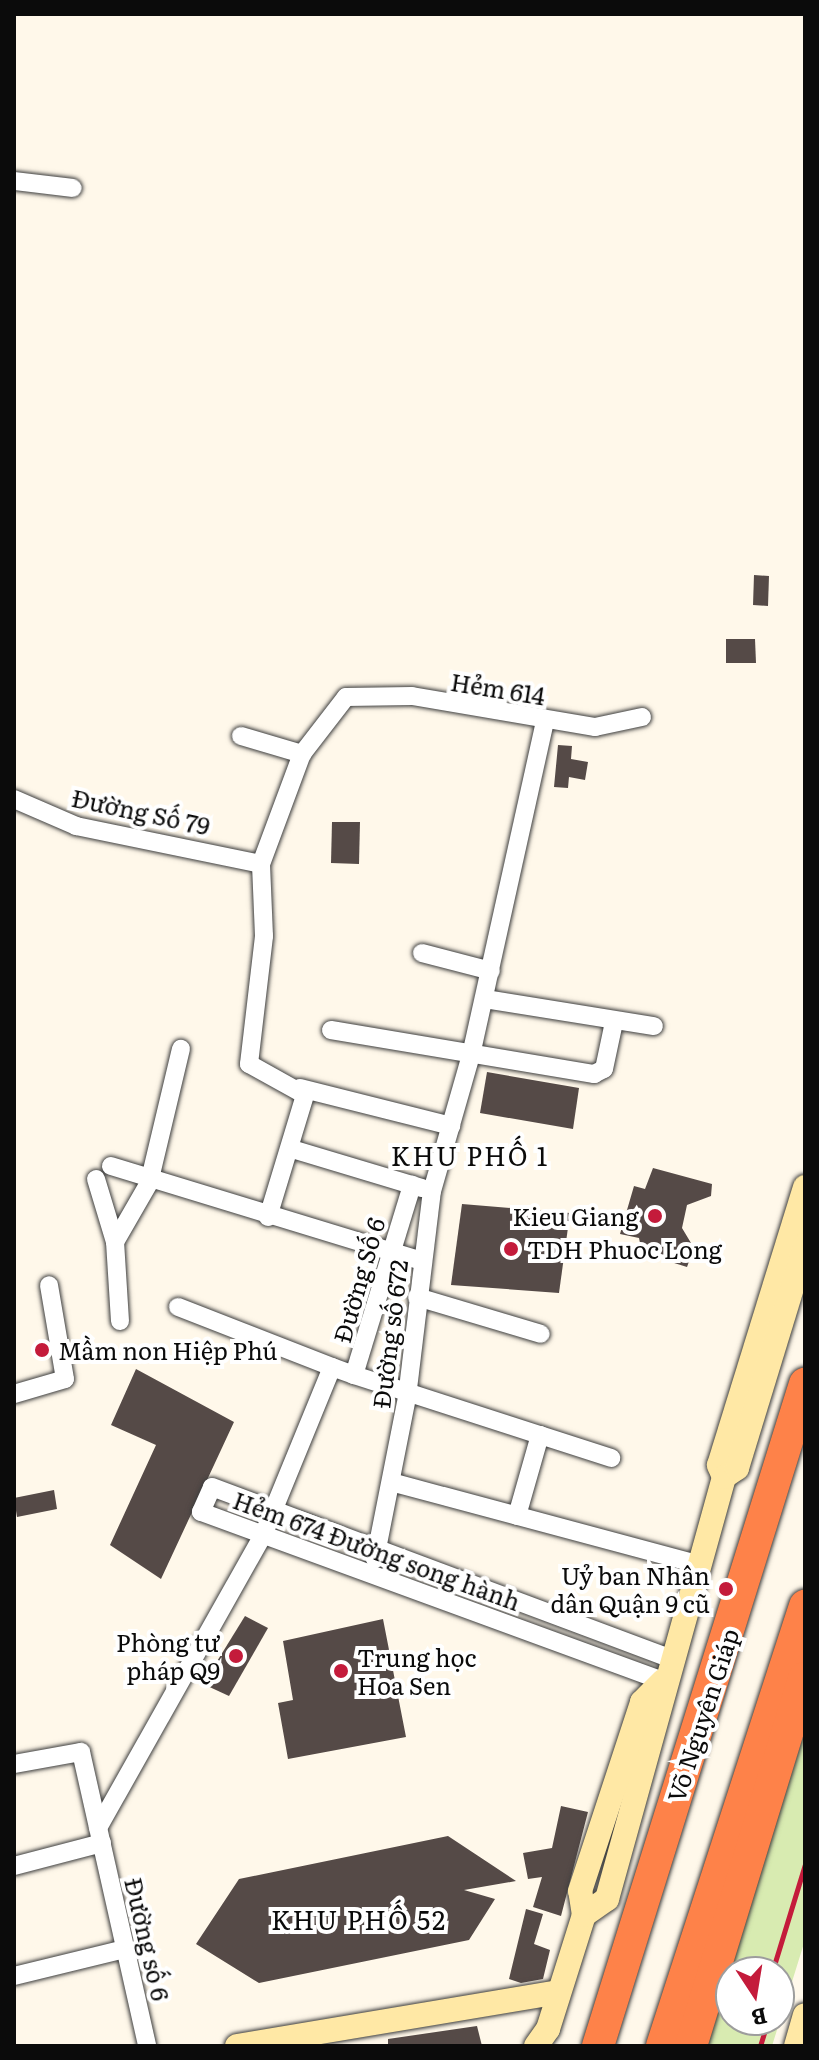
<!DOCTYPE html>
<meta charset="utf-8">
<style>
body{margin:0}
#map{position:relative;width:819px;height:2060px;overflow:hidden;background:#fff8ea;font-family:Literata,serif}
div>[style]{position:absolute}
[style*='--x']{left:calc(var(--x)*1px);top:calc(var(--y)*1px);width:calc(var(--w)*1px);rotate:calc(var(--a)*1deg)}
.green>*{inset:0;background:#d8ebb1}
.building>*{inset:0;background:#554a47}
.roads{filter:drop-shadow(0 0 2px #3e3e3e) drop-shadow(0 0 2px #3e3e3e)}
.street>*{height:18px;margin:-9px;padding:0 9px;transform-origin:9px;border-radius:9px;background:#fff}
.secondary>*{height:24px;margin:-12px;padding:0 12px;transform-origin:12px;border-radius:12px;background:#ffe8a5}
.highway>*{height:32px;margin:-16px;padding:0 16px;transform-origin:16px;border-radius:16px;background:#fe8249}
.rail>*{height:5px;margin:-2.5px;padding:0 2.5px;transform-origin:2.5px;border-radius:2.5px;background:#c41b3b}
.dots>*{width:22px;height:22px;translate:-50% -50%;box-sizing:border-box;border:4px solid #fff;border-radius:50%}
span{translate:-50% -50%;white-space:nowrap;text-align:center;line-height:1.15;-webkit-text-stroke:8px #fff;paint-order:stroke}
.street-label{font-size:24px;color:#0b0b0b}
.poi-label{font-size:24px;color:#0b0b0b}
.right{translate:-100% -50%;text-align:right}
.left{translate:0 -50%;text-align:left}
.neighbourhood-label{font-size:26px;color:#0b0b0b;letter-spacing:2px}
.frame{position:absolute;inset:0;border:16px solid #0b0b0b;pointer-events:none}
.north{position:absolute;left:715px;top:1956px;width:80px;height:80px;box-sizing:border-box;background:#fff;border:2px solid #9d9d9d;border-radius:50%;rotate:168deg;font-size:22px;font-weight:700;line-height:32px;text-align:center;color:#0b0b0b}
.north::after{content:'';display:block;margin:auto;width:28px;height:36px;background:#c41b3b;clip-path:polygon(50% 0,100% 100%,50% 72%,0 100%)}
</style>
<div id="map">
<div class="green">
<div style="clip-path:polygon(evenodd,805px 1731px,805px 1940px,772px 2046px,706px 2046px,805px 1731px,731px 1972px,779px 1972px,779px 2020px,731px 2020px,731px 1972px)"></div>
</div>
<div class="building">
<div style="clip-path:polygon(754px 575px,769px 576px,768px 606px,753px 605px)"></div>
<div style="clip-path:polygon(726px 639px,755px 639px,756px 663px,726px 663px)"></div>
<div style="clip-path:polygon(558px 745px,572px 746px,571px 759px,588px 762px,585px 780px,569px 777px,568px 788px,554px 787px)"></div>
<div style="clip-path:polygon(332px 822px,360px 822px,359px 864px,331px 863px)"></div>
<div style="clip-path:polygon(487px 1072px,579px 1088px,573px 1129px,480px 1113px)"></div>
<div style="clip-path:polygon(653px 1168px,712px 1184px,711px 1196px,687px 1205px,682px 1228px,694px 1248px,687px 1267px,642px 1253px,639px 1238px,620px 1234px,634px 1186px,645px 1189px)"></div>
<div style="clip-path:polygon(462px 1204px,570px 1213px,559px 1293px,451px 1285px)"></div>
<div style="clip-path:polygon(136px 1369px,234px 1422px,161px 1579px,110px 1545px,156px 1445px,111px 1425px)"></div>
<div style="clip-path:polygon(54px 1490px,57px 1509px,17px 1517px,14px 1498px)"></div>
<div style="clip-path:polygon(245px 1616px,268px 1628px,229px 1696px,203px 1684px)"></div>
<div style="clip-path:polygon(383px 1619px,406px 1737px,288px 1759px,278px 1703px,293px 1700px,283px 1641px)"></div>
<div style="clip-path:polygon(561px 1806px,588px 1812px,561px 1916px,533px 1907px,542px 1877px,528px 1879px,523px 1853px,552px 1848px)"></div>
<div style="clip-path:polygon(448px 1836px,516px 1881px,464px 1890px,495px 1899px,469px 1940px,259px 1983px,196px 1944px,239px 1879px)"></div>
<div style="clip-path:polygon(526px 1909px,543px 1914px,534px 1944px,550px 1950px,543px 1979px,521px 1983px,509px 1979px)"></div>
<div style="clip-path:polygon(477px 2026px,482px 2046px,388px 2046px,388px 2039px)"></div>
</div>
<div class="roads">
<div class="street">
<div style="--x:14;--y:181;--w:59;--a:6.8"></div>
<div style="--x:241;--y:736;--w:64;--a:16.4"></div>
<div style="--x:14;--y:799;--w:68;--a:23.5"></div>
<div style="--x:76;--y:826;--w:189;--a:11.6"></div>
<div style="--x:422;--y:953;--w:71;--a:14.6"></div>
<div style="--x:485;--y:999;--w:171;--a:9.1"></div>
<div style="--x:331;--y:1030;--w:267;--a:9.5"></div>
<div style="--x:594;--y:1074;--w:11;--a:-27"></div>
<div style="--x:604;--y:1069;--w:48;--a:-78"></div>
<div style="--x:300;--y:1088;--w:156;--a:14.1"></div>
<div style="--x:292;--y:1149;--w:136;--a:16.7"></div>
<div style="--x:111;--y:1166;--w:324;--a:17"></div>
<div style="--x:96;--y:1179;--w:66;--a:73.2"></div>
<div style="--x:268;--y:1217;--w:127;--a:-73.1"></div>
<div style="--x:305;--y:1095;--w:64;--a:-151"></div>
<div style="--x:249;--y:1064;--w:129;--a:-83.3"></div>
<div style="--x:264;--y:936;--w:72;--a:-92.4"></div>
<div style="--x:261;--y:864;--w:117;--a:-69.6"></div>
<div style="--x:302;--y:754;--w:72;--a:-52.3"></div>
<div style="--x:346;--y:697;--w:66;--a:-0.9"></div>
<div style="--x:412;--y:696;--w:186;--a:9.6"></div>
<div style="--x:595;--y:727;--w:48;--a:-12"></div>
<div style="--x:417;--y:1297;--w:129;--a:16.6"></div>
<div style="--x:178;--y:1307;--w:165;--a:21.3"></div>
<div style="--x:120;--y:1321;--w:79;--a:-93.6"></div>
<div style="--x:115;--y:1242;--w:68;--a:-60"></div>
<div style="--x:149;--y:1183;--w:138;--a:-76.6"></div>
<div style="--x:354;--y:1375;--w:195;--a:17.9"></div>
<div style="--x:540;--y:1435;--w:84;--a:105.9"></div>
<div style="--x:14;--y:1394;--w:53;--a:-16.4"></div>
<div style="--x:65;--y:1379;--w:95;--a:-99.7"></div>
<div style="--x:540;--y:1435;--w:75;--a:17.9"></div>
<div style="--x:391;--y:1482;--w:320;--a:15"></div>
<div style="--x:375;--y:1559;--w:165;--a:-78.8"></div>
<div style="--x:407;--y:1397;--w:208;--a:-83.1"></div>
<div style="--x:432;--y:1191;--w:141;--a:-74"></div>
<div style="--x:471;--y:1055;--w:343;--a:-77.5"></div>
<div style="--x:663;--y:1681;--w:492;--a:-159.9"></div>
<div style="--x:201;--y:1512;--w:27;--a:-66"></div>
<div style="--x:212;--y:1487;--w:491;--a:20.5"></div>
<div style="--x:14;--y:1764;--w:68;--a:-10.2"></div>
<div style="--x:81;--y:1752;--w:301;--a:77.3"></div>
<div style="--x:98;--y:1828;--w:338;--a:-60.6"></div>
<div style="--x:264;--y:1533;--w:179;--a:-67.7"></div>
<div style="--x:332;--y:1367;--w:23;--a:20"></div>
<div style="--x:354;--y:1375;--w:199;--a:-73"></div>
<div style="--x:14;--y:1866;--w:91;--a:-14.6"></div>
<div style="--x:14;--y:1976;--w:114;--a:-13.7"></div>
</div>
<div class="secondary">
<div style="--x:724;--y:1477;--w:13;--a:-113"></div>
<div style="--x:719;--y:1465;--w:291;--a:-72.8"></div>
<div style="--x:584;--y:1915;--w:28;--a:-35"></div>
<div style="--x:607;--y:1899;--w:438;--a:-74.5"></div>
<div style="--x:724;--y:1477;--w:16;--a:-35"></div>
<div style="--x:737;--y:1468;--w:233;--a:-73"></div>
<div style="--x:237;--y:2046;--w:326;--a:-9.5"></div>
<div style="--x:536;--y:2046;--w:21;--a:-55"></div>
<div style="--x:548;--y:2029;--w:120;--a:-72.5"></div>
<div style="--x:584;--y:1915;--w:24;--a:-99"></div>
<div style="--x:580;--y:1891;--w:199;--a:-71.8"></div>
<div style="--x:642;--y:1702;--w:30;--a:-45"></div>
<div style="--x:796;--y:2046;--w:32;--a:-74"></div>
</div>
<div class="highway">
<div style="--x:598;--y:2046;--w:694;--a:-72.64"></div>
<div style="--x:662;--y:2046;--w:463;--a:-72"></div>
<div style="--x:691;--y:2046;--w:385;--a:-72.9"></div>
</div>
</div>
<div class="rail">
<div style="--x:772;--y:1972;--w:113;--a:-73"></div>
<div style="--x:760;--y:2046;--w:27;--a:-73"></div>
</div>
<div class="dots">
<div style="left:655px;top:1216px;background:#c41b3b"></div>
<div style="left:511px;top:1249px;background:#c41b3b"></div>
<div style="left:42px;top:1350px;background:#c41b3b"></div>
<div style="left:726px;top:1589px;background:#c41b3b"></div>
<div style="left:236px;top:1656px;background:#c41b3b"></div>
<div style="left:341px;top:1671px;background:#c41b3b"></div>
</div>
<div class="street-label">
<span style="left:498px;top:688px;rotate:9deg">Hẻm 614</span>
<span style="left:141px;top:811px;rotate:12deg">Đường Số 79</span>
<span style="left:358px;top:1280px;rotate:-74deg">Đường Số 6</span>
<span style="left:389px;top:1334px;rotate:-83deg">Đường số 672</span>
<span style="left:377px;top:1550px;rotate:20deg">Hẻm 674 Đường song hành</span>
<span style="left:702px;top:1715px;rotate:-72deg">Võ Nguyên Giáp</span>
<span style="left:148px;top:1939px;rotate:77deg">Đường số 6</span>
</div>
<div class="poi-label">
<span class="right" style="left:639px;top:1216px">Kieu Giang</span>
<span class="left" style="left:527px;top:1249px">TDH Phuoc Long</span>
<span class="left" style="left:58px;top:1350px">Mầm non Hiệp Phú</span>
<span class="right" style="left:710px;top:1589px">Uỷ ban Nhân<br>dân Quận 9 cũ</span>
<span class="right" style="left:220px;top:1656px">Phòng tư<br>pháp Q9</span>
<span class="left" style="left:357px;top:1671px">Trung học<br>Hoa Sen</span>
</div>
<div class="neighbourhood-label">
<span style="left:470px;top:1155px">KHU PHỐ 1</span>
<span style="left:359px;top:1919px">KHU PHỐ 52</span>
</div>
<div class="frame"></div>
<div class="north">B</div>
</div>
